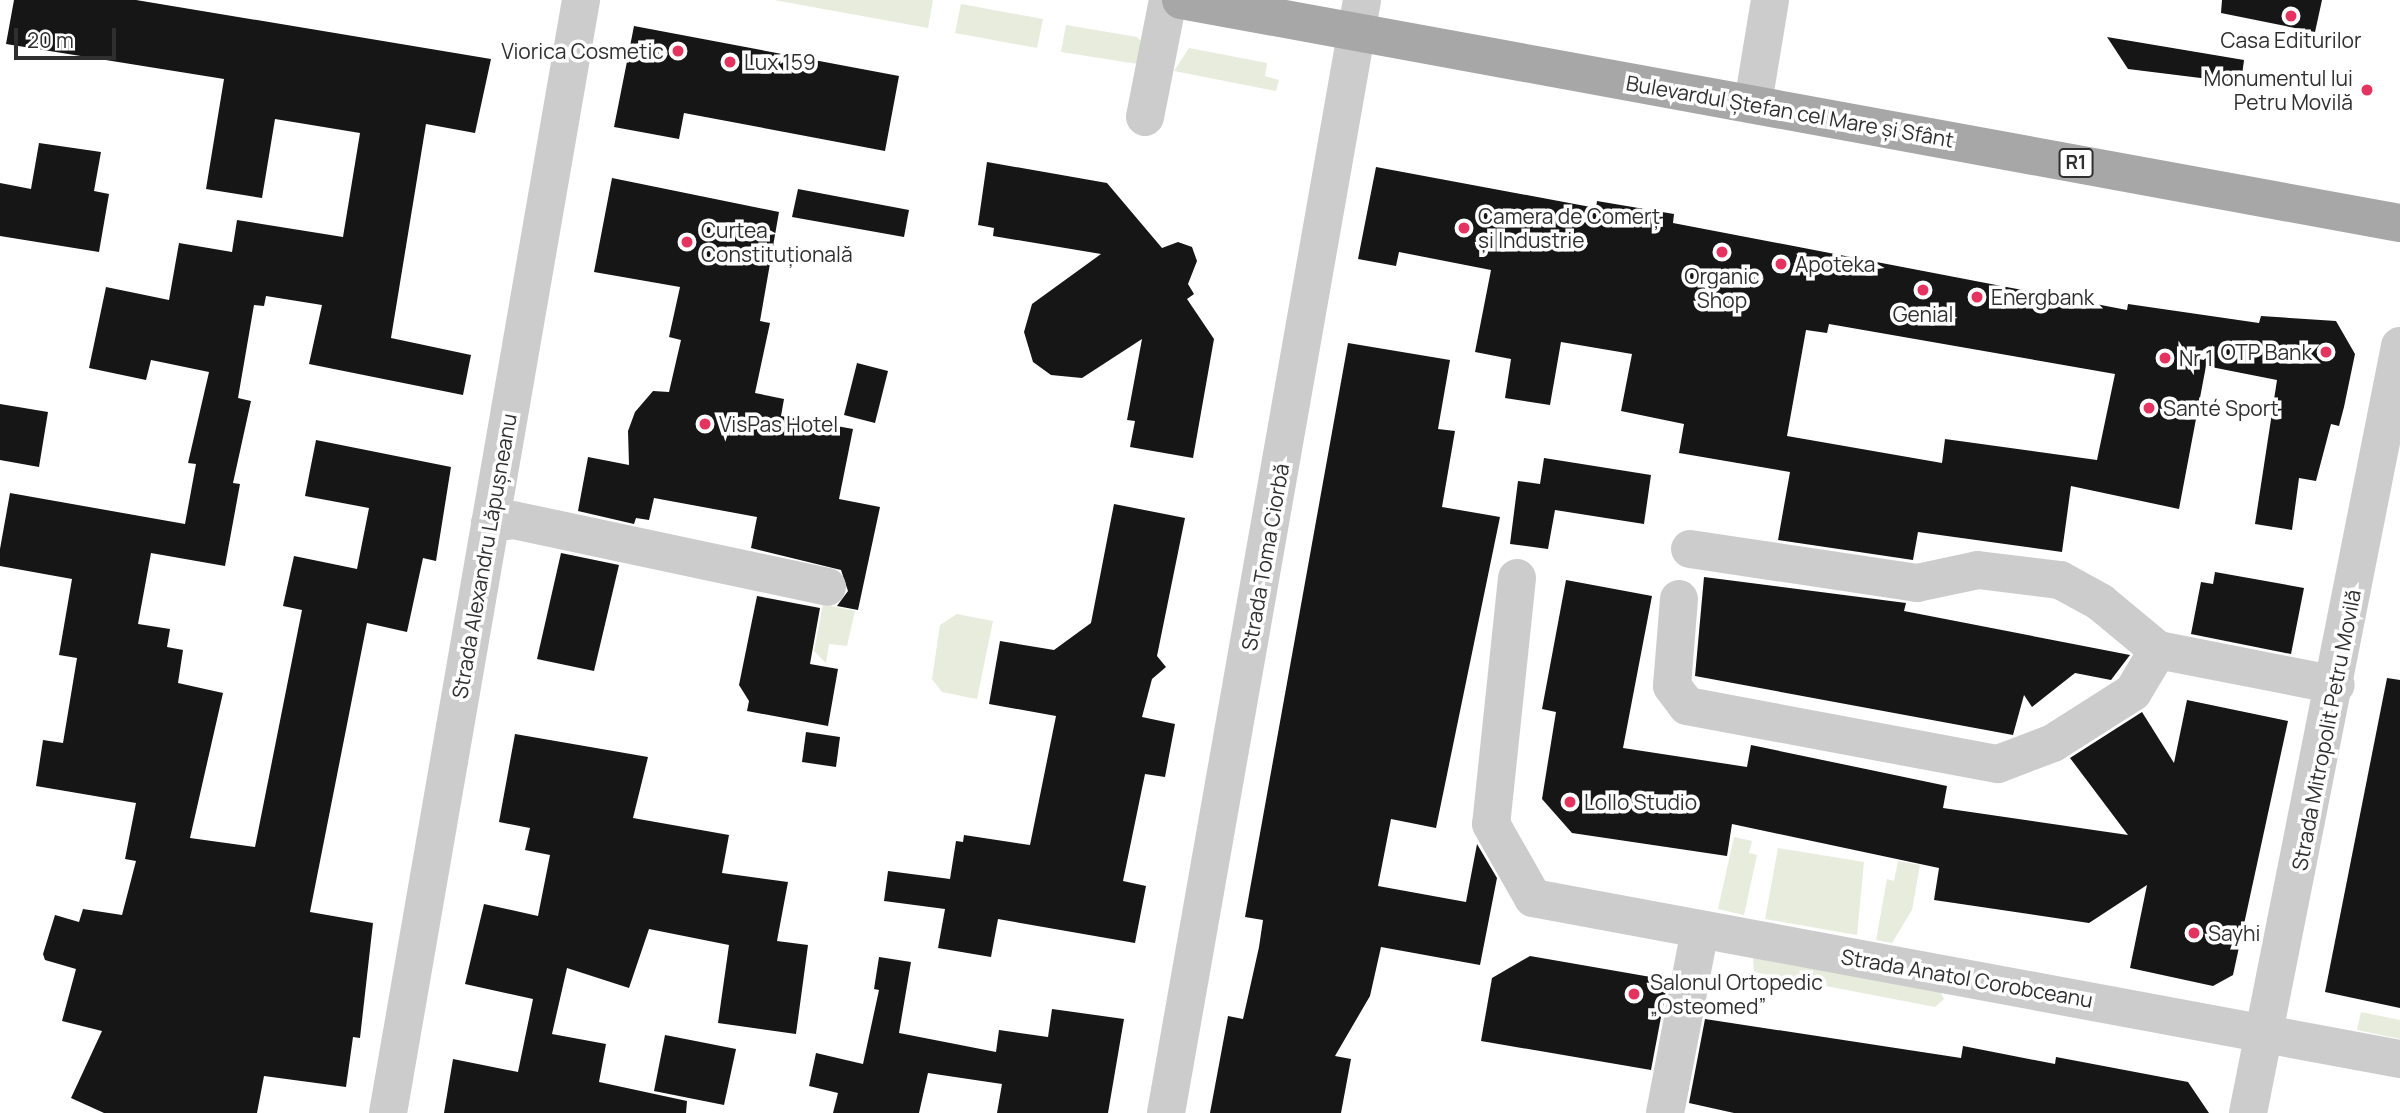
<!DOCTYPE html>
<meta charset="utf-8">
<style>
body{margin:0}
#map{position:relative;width:2400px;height:1113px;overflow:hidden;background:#fff;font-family:Manrope,sans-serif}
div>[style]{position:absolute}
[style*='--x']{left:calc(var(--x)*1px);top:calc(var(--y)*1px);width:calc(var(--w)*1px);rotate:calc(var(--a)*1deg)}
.green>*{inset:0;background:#e7ecdd}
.building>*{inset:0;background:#161616}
.minor>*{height:38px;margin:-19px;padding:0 19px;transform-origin:19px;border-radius:19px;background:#ccc}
.major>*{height:38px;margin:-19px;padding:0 19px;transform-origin:19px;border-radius:19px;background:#a7a7a7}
.dots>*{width:19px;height:19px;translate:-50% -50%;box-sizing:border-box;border:4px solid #fff;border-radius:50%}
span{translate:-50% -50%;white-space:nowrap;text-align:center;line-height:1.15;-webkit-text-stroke:7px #fff;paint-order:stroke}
.shield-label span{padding:2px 5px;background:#fff;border:2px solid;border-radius:5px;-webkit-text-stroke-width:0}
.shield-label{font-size:19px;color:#2f2f2f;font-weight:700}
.poi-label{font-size:21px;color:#2f2f2f}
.right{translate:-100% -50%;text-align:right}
.left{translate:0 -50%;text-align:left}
.street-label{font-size:21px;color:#2f2f2f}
.scale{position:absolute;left:14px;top:28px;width:102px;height:32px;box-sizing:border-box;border:4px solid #2f2f2f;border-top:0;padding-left:9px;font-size:21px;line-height:24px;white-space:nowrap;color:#2f2f2f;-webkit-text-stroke:5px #fff;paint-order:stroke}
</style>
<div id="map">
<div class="green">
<div style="clip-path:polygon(774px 0,933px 0,928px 28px)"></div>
<div style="clip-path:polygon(961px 4px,1043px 19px,1037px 48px,955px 33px)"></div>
<div style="clip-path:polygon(1066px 25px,1137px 37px,1144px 44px,1144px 65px,1061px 52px)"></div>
<div style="clip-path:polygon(1189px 48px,1267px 63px,1265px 76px,1279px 80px,1276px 91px,1174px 71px)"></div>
<div style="clip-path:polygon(823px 604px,855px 611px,847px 646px,829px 644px,826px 663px,814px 651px)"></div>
<div style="clip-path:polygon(957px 614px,993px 621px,977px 699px,942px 692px,932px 679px,940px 625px)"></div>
<div style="clip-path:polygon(1734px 837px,1752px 841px,1749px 853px,1757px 855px,1744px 915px,1718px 909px)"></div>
<div style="clip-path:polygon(1778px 848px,1864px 862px,1857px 935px,1765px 919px)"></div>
<div style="clip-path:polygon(1898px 861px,1920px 865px,1912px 910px,1892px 943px,1876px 940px,1887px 879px,1894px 881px)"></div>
<div style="clip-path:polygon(1753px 958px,1940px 991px,1944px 999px,1935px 1007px,1754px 972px)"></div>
<div style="clip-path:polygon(2361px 1012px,2400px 1020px,2400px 1039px,2357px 1030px)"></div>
</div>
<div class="building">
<div style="clip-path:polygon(14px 0,136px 0,491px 59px,475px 133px,426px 124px,391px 338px,471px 355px,463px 395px,309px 364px,322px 305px,266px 296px,264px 306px,254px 305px,238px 398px,251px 401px,233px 483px,240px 484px,225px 566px,151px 553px,138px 624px,170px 629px,167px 647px,183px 650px,178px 683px,223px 693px,190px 838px,255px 847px,302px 610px,283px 606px,294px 556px,357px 569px,369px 508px,305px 496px,316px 440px,451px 467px,436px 561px,423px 558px,407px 632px,367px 623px,310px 912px,373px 923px,360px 1038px,353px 1037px,346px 1087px,264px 1076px,257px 1113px,104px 1113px,71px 1098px,102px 1031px,62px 1021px,76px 969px,45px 960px,43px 954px,55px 915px,79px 922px,83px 909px,122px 915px,136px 861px,125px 859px,136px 803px,36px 786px,43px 740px,63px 743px,77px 658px,59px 655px,72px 579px,0 566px,0 549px,10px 493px,185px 524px,196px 464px,188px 463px,209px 372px,151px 360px,146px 380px,89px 368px,106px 287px,169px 300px,179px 243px,232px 252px,237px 220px,343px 237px,360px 133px,275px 119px,262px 198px,206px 189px,224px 79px,6px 44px)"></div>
<div style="clip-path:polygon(2222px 0,2322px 0,2315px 32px,2221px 13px)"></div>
<div style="clip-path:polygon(634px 26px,899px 76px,885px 151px,684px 113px,679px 139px,614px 127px)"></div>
<div style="clip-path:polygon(2107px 37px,2244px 60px,2241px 83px,2128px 69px)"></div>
<div style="clip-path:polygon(39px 143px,101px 152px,94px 191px,109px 194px,99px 252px,0 236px,0 183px,31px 189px)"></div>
<div style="clip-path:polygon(987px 162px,1107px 183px,1162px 248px,1178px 242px,1192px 247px,1197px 261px,1188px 284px,1194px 294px,1187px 299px,1214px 339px,1193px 458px,1130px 447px,1135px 421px,1127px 420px,1142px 339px,1082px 378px,1051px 375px,1033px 362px,1024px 332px,1032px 304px,1101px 254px,993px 236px,994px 228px,978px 225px)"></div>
<div style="clip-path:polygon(evenodd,1376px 167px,1596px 208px,1597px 201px,1674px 214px,1673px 223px,2127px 310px,2128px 304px,2259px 323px,2261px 316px,2336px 321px,2355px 354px,2344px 407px,2339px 426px,2331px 424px,2316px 481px,2299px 478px,2292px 530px,2255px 524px,2277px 380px,2206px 366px,2179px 509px,2071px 486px,2062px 552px,1918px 532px,1913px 560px,1778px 540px,1790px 472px,1679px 453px,1684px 424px,1621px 411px,1632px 354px,1561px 342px,1550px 405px,1505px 398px,1511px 359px,1475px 352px,1491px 270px,1399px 252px,1396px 266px,1358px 259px,1376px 167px,1829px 324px,2115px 374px,2097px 460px,1945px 439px,1942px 463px,1787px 436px,1806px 330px,1827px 333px,1829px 324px)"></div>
<div style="clip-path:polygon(612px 178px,779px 212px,760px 321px,770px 323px,755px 393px,784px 399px,781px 416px,853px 429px,839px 499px,880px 507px,858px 610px,837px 606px,848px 591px,841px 570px,751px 548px,757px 517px,654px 498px,649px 520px,636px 518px,634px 524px,578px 511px,588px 457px,629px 465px,628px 431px,635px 412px,653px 391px,669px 392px,681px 340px,669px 337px,680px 287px,594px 272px)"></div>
<div style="clip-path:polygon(798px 189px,909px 210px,904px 237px,792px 217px)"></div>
<div style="clip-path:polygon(1348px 343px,1450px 360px,1438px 429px,1455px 431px,1442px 507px,1500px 517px,1436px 828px,1391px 819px,1378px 886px,1466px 902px,1477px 844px,1497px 878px,1480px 965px,1381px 947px,1370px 996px,1335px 1056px,1351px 1059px,1341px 1113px,1210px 1113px,1228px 1016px,1243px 1019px,1259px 947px,1263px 920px,1245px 917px)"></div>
<div style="clip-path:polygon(857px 363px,888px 371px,875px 423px,844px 415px)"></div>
<div style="clip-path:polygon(0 404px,48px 412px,39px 467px,0 460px)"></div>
<div style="clip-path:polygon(1544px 458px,1651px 475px,1644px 524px,1555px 510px,1548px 549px,1510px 544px,1518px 481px,1540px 484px)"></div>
<div style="clip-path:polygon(1114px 504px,1185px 518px,1157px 656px,1166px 667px,1152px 679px,1142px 717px,1175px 724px,1165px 777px,1145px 774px,1123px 881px,1146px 886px,1135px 943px,998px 919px,991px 957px,938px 948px,945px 909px,884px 901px,888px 871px,950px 879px,956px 841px,963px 842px,964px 835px,1030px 845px,1056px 716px,989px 704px,1000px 641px,1054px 650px,1091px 623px)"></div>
<div style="clip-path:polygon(561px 553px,619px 565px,594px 671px,537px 659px)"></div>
<div style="clip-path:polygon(2215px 572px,2304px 588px,2291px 654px,2191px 634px,2201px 582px,2213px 584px)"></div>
<div style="clip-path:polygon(1704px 577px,1906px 603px,1904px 611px,2130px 655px,2111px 680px,2075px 673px,2032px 707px,2024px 695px,2013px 735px,1695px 676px)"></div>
<div style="clip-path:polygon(1566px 580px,1652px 596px,1623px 748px,1747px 767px,1751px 745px,1947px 786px,1943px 808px,2128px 835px,2070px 758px,2142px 712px,2174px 763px,2187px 700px,2288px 721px,2233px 975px,2213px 986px,2130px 968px,2147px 885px,2089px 923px,1934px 900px,1939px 868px,1732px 824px,1727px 856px,1572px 833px,1542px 799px,1556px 712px,1542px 709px)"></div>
<div style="clip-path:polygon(757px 596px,820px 608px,810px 664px,838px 669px,828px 726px,747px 711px,749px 701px,739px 685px)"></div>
<div style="clip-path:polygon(2387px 678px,2400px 680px,2400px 1008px,2325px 992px)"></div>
<div style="clip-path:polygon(806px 732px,840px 737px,836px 767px,802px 762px)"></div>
<div style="clip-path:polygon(515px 734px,648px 757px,633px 818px,729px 835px,722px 873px,788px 882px,777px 941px,808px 945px,796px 1034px,718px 1023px,729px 945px,649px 929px,629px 988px,567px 968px,552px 1034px,606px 1044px,599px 1082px,687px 1101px,686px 1113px,444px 1113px,453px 1059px,518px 1072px,533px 999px,465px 984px,484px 904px,538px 916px,550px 855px,525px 850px,530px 828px,499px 822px)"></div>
<div style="clip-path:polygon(1530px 956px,1668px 980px,1651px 1070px,1481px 1041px,1492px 978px)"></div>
<div style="clip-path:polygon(879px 957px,911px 962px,899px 1033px,996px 1052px,999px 1030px,1048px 1037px,1052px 1009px,1124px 1019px,1108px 1113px,997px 1113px,1002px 1084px,928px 1073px,919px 1113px,833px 1113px,838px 1093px,809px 1086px,816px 1053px,863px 1064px,879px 990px,874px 989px)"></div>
<div style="clip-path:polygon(1705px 1019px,1961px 1058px,1963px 1046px,2055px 1064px,2056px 1057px,2188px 1082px,2209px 1113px,1734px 1113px,1689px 1103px)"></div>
<div style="clip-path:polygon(665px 1035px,736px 1049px,724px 1105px,654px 1091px)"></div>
</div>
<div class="minor">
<div style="--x:1753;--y:103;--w:104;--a:-80.6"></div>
<div style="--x:1145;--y:117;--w:119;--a:-78.9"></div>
<div style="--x:490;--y:523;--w:23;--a:-7"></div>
<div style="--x:513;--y:520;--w:321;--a:12"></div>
<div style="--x:1690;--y:549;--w:230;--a:8.5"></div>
<div style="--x:1917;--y:583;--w:62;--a:-12"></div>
<div style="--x:1978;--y:570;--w:83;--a:7"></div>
<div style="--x:2060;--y:580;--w:46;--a:28.8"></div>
<div style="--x:2100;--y:602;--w:75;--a:39.6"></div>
<div style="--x:2158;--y:650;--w:181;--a:11.1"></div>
<div style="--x:1517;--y:578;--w:247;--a:96"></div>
<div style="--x:1491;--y:824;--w:85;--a:60.4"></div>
<div style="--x:1533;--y:898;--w:882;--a:10.52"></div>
<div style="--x:1679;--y:599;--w:87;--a:94.6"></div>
<div style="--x:1672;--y:686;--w:25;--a:53"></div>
<div style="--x:1687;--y:706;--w:316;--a:10.6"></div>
<div style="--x:1998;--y:764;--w:59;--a:-20.9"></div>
<div style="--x:2053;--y:743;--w:95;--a:-32.5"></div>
<div style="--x:2133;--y:692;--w:49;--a:-59.2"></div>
<div style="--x:388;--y:1113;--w:1130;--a:-80.16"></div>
<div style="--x:1166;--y:1113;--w:1130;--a:-80.01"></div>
<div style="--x:1665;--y:1113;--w:187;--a:-79.2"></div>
<div style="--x:2248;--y:1113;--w:782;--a:-78.79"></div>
</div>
<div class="major">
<div style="--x:1181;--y:0;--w:1239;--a:10.37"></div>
</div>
<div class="dots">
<div style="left:2291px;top:16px;background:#e4335f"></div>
<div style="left:678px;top:51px;background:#e4335f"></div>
<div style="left:730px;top:62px;background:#e4335f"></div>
<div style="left:2367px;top:90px;background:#e4335f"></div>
<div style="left:1464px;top:228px;background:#e4335f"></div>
<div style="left:687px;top:242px;background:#e4335f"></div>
<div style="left:1722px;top:252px;background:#e4335f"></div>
<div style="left:1781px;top:264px;background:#e4335f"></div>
<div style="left:1923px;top:290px;background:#e4335f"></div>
<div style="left:1977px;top:297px;background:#e4335f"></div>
<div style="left:2326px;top:352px;background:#e4335f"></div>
<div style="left:2165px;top:358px;background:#e4335f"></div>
<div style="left:2149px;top:408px;background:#e4335f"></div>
<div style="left:705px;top:424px;background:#e4335f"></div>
<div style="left:1570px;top:802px;background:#e4335f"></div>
<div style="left:2194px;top:933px;background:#e4335f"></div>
<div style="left:1634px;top:994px;background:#e4335f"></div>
</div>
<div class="shield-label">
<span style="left:2076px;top:163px">R1</span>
</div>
<div class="poi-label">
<span style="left:2291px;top:40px">Casa Editurilor</span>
<span class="right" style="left:664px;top:51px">Viorica Cosmetic</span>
<span class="left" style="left:744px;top:62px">Lux 159</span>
<span class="right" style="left:2353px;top:90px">Monumentul lui<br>Petru Movilă</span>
<span class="left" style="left:1478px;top:228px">Camera de Comerț<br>și Industrie</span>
<span class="left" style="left:701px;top:242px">Curtea<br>Constituțională</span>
<span class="left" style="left:1795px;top:264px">Apoteka</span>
<span style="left:1722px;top:288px">Organic<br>Shop</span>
<span class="left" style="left:1991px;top:297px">Energbank</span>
<span style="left:1923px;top:314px">Genial</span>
<span class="right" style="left:2312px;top:352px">OTP Bank</span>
<span class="left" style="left:2179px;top:358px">Nr 1</span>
<span class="left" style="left:2163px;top:408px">Santé Sport</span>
<span class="left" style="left:719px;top:424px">VisPas Hotel</span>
<span class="left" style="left:1584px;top:802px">Lollo Studio</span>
<span class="left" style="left:2208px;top:933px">Sayhi</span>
<span class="left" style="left:1650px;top:994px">Salonul Ortopedic<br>„Osteomed”</span>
</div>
<div class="street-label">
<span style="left:1790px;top:111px;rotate:10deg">Bulevardul Ștefan cel Mare și Sfânt</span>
<span style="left:484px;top:556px;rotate:-80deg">Strada Alexandru Lăpușneanu</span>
<span style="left:1265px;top:557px;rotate:-80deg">Strada Toma Ciorbă</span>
<span style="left:2326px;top:730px;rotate:-79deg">Strada Mitropolit Petru Movilă</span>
<span style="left:1967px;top:978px;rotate:10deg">Strada Anatol Corobceanu</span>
</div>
<div class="scale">20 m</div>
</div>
